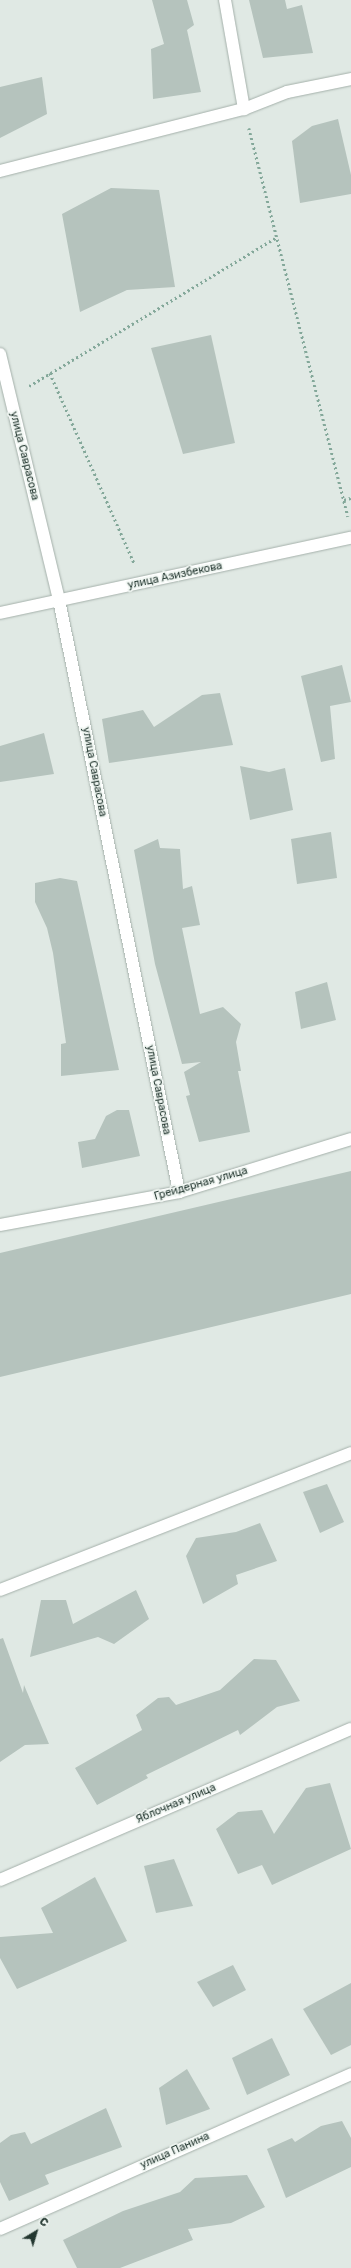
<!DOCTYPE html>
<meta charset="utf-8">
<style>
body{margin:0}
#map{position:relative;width:351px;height:2268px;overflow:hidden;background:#e0e9e4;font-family:Rubik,sans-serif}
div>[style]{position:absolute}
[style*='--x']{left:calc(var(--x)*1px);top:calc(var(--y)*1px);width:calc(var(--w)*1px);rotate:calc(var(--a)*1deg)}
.building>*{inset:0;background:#b5c3bd}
.path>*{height:2.5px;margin-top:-1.25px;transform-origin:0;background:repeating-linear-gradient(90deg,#84a89a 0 2px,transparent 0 5px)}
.roads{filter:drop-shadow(0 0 1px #a4b0aa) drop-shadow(0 0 1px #a4b0aa)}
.lane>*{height:12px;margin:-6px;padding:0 6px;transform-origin:6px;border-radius:6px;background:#fff}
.street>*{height:12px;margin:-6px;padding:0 6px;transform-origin:6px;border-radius:6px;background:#fff}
.secondary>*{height:12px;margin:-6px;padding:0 6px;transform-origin:6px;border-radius:6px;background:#fff}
span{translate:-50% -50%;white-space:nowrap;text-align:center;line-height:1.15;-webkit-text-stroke:3.5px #f0f6f2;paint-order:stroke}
.street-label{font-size:11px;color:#233730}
.north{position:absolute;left:16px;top:2212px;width:40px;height:40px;-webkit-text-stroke:3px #f0f6f2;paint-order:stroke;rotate:38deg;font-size:11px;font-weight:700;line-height:16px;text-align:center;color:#233730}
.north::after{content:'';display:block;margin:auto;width:14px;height:18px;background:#233730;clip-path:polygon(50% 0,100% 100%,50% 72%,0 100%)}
</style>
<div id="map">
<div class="building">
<div style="clip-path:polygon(152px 0,187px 0,194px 25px,187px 30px,201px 92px,153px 99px,151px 49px,164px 44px)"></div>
<div style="clip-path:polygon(249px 0,285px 0,287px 9px,302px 5px,313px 53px,263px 58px)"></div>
<div style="clip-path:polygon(42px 77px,47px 114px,0 138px,0 87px)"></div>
<div style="clip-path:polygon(338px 119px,351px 175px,351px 194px,300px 203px,292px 141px,312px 126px)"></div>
<div style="clip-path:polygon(111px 188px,159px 190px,175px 287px,127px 290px,80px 312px,62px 214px)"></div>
<div style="clip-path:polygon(211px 335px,235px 443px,183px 454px,151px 348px)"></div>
<div style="clip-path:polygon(342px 665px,351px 702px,330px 706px,335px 759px,321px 762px,301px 676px)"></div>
<div style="clip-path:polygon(220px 693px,233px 745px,109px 763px,102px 719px,143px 710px,154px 727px,202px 695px)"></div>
<div style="clip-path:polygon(44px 733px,54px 774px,0 782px,0 746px)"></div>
<div style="clip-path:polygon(240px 766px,269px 772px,285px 768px,293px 810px,250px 820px)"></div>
<div style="clip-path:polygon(331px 832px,337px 878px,297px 884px,291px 839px)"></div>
<div style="clip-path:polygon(158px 839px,160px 848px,180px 849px,183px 889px,192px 886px,200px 925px,182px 928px,200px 1014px,223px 1007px,241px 1024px,236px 1042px,241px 1071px,238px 1071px,250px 1132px,199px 1142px,186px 1096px,190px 1095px,184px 1072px,201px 1062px,182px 1064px,155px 964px,134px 850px)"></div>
<div style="clip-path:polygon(60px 878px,77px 881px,119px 1070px,61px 1076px,61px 1044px,66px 1043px,53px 953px,47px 928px,35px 902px,35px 883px)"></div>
<div style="clip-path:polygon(327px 982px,336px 1020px,301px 1029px,295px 992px)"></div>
<div style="clip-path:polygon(117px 1110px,129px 1110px,140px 1156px,82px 1168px,78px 1142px,95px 1139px,106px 1116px)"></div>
<div style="clip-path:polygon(351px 1171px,351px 1294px,0 1377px,0 1253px)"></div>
<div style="clip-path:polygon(327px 1484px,344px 1522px,320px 1533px,303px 1492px)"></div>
<div style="clip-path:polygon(260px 1523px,277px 1561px,236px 1575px,238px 1584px,203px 1604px,186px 1556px,196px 1538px,236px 1532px)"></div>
<div style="clip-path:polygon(136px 1590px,149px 1619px,114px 1644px,98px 1637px,30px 1657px,41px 1600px,66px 1600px,73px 1624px)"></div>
<div style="clip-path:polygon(3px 1638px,23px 1693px,24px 1685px,49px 1744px,25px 1745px,0 1762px,0 1639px)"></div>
<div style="clip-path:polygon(254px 1659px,276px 1660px,300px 1701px,277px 1707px,240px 1735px,238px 1730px,146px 1775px,148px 1778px,97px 1805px,75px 1768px,142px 1730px,136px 1715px,158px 1698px,169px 1697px,176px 1705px,220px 1690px)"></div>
<div style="clip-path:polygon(330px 1783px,351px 1849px,272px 1885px,262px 1865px,238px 1874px,216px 1829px,238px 1812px,262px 1810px,274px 1834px,306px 1788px)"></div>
<div style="clip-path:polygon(174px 1859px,193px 1906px,156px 1913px,144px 1866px)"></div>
<div style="clip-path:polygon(95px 1877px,127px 1941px,17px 1989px,0 1958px,0 1937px,53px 1933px,41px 1908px)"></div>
<div style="clip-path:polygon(233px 1965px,246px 1990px,213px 2007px,197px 1982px)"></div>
<div style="clip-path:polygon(351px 1983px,351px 2045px,331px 2055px,303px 2009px)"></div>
<div style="clip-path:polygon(272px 2038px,290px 2075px,247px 2095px,232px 2058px)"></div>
<div style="clip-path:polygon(187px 2069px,210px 2109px,166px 2125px,159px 2088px)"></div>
<div style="clip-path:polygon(106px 2108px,122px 2147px,45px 2175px,49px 2184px,9px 2201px,0 2182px,0 2143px,11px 2135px,25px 2132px,31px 2144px)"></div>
<div style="clip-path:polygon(342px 2121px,351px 2138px,351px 2167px,286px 2198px,267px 2149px,292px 2138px,295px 2142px,321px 2126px)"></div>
<div style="clip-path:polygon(247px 2175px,265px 2207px,231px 2223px,188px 2229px,193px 2240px,120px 2268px,77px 2268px,63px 2240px,123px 2211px,180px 2192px,195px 2178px)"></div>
</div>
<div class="path">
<div style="--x:249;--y:128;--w:401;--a:75.7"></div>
<div style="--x:50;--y:373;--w:208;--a:66.1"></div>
<div style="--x:29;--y:386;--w:289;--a:-31"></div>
<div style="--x:344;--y:500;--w:7;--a:-16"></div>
</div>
<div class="roads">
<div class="lane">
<div style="--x:0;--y:1590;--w:377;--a:-21.3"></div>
</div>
<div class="street">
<div style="--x:225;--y:0;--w:111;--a:80.1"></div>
<div style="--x:0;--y:171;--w:252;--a:-14.3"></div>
<div style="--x:244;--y:109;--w:46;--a:-21.6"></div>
<div style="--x:287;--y:92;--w:65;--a:-11.5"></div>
<div style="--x:0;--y:354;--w:253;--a:76.5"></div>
<div style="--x:59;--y:600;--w:604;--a:78.54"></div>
<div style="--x:0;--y:1225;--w:182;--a:-10.4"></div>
<div style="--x:179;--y:1192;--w:180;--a:-17.1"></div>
<div style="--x:0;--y:1880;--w:382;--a:-23.3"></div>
<div style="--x:0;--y:2229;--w:384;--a:-23.8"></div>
</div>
<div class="secondary">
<div style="--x:0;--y:613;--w:359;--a:-12.1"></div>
</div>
</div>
<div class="street-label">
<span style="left:24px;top:456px;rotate:76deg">улица Саврасова</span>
<span style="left:175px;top:576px;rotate:-12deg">улица Азизбекова</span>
<span style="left:94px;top:772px;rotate:79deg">улица Саврасова</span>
<span style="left:158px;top:1090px;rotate:79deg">улица Саврасова</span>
<span style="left:201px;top:1184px;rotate:-16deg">Грейдерная улица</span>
<span style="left:176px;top:1804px;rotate:-23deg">Яблочная улица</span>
<span style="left:175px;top:2151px;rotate:-24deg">улица Панина</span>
</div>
<div class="north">С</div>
</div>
